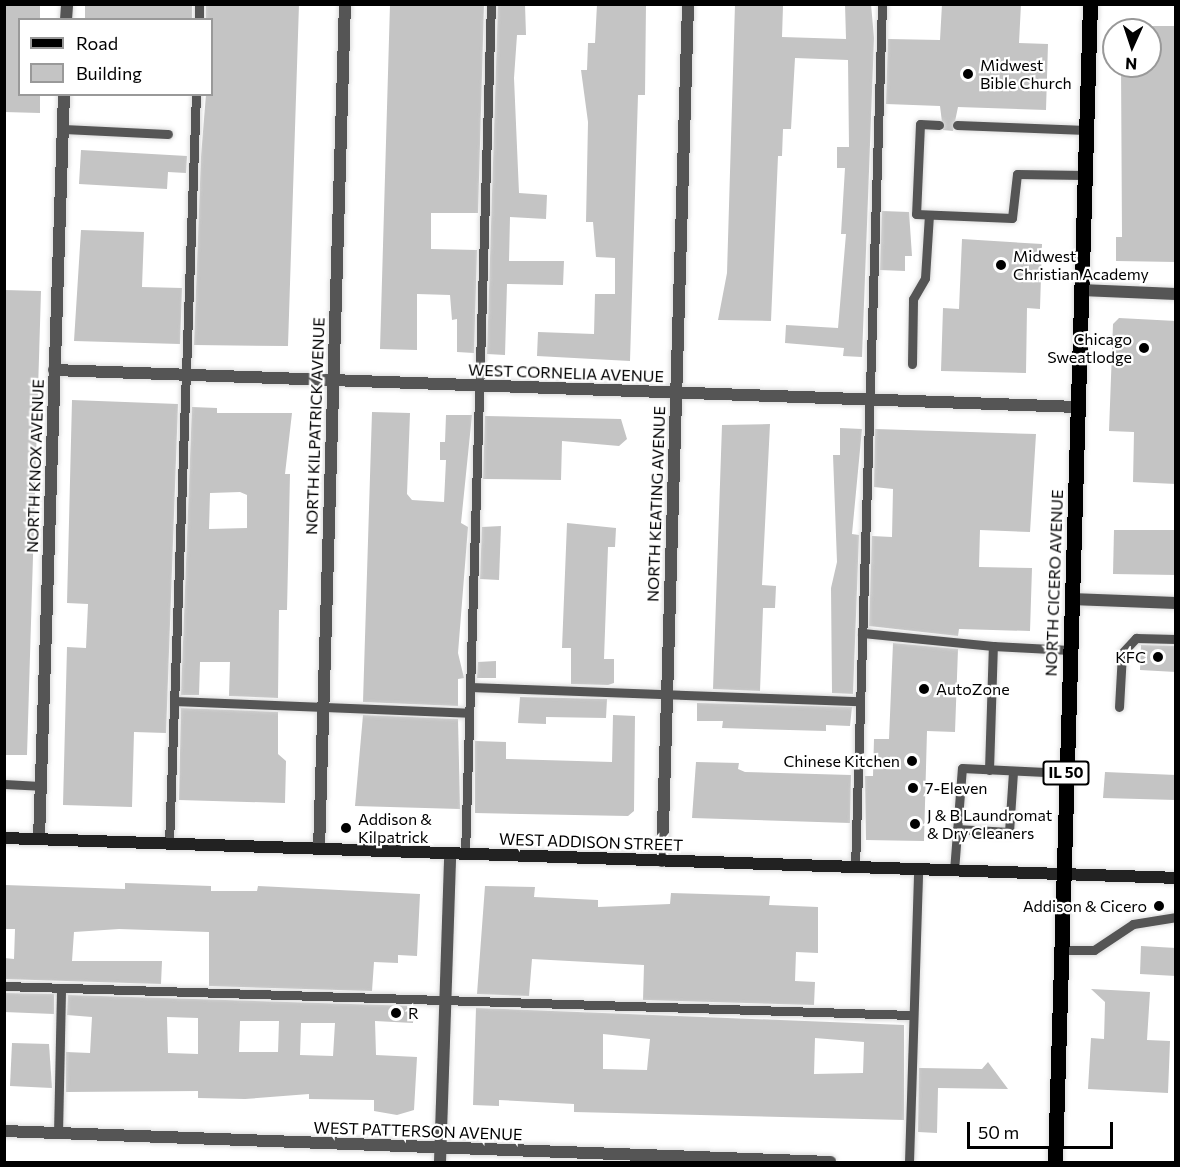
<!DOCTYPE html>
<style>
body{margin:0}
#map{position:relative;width:1180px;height:1167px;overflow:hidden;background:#fff;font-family:Commissioner,sans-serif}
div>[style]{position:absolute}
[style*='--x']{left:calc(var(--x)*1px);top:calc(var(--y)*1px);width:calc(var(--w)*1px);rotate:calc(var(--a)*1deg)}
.building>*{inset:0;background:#c4c4c4}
.roads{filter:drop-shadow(0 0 2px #dbdbdb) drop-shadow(0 0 2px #dbdbdb)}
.lane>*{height:9px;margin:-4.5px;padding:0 4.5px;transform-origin:4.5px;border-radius:4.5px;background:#555}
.street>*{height:12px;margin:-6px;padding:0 6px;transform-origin:6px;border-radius:6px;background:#555}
.secondary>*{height:12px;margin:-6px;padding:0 6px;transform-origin:6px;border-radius:6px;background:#222}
.primary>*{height:15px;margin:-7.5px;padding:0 7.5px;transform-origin:7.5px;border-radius:7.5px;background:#000}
.dots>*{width:16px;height:16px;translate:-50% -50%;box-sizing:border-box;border:3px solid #fff;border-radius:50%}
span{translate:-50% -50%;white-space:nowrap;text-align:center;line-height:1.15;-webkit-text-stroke:4.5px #fff;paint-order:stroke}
.shield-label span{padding:2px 4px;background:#fff;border:2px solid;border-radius:4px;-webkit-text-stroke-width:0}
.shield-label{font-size:15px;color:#000;font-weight:700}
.poi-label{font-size:16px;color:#000}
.left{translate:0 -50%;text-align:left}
.right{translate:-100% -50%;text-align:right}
.street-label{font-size:16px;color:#000}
.frame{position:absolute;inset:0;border:6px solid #000;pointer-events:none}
.legend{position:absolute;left:18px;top:18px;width:195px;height:78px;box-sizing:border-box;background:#fff;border:2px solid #999;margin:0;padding:8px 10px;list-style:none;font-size:18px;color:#000}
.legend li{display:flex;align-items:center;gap:12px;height:30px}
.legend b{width:30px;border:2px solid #999}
.north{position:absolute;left:1102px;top:18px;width:60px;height:60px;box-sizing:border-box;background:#fff;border:2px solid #999;border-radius:50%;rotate:183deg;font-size:16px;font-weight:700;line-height:24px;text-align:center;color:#000}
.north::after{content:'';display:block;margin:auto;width:21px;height:27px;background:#000;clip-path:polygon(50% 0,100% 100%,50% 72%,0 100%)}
.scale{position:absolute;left:967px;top:1122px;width:146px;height:27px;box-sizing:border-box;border:3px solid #000;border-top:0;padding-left:8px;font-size:18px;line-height:21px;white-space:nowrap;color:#000;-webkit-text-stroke:4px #fff;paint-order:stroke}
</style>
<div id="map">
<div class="building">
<div style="clip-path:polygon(4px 4px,40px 4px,40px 20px,20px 20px,20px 94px,40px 94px,40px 113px,4px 112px)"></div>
<div style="clip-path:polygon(85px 4px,192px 4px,192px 20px,85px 20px)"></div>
<div style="clip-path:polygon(206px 4px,299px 4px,288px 346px,194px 345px,201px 157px,206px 94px,212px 94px,212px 20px,206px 20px)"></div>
<div style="clip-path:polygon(390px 4px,484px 4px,478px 213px,431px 213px,431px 249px,477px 250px,474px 353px,457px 352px,457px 319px,452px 320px,450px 295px,417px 294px,417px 350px,380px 349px)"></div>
<div style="clip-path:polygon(498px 4px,525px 4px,526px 35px,517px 35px,514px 78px,519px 193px,547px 195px,546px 219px,510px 217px,509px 261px,564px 261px,563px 285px,507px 284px,505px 355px,487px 354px)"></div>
<div style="clip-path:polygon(597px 4px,646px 4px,645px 95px,638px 95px,630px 361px,537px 356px,538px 332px,594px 334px,595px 294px,615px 294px,615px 258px,596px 257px,593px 222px,586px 222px,588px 122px,581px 70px,587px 70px,588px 43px,595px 43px)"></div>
<div style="clip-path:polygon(735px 4px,783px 6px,782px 37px,846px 39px,845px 4px,871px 4px,874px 38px,862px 357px,843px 356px,844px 348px,785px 343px,786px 325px,838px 328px,846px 234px,841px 234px,845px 168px,837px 168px,837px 147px,849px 147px,848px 60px,795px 58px,791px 129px,783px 129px,782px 156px,778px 156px,771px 321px,718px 320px,727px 273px)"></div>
<div style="clip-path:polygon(942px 4px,1021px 4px,1019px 43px,1048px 44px,1046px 110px,958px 107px,953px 131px,943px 130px,940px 106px,886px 104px,888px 39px,940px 40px)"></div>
<div style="clip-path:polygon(1150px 26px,1176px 26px,1176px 262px,1116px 261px,1116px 237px,1122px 237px,1121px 66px,1150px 66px)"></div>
<div style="clip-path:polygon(81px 150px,187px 156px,186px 173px,168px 172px,167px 189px,79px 184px)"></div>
<div style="clip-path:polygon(882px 211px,909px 212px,912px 256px,905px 256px,905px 271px,880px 270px)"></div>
<div style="clip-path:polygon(81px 230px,144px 232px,142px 287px,182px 288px,180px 344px,74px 341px)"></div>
<div style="clip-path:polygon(962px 239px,1042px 244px,1040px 309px,1027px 308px,1026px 373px,941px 371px,943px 308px,959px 309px)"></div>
<div style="clip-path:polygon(4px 290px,41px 291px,27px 755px,4px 755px)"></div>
<div style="clip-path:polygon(1119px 318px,1176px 321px,1176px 484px,1133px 482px,1134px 432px,1109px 431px,1113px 324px)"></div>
<div style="clip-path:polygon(72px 400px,178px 404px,166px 733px,134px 732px,132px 807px,63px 805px,67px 647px,86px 648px,88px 604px,67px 603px)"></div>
<div style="clip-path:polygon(evenodd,192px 407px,217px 408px,217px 413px,292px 413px,285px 474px,290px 474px,287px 610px,279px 610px,278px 698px,229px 696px,230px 662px,200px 662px,199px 695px,181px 695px,192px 407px,240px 492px,247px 495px,247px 528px,209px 529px,210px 493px,240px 492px)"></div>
<div style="clip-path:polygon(372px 412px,410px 413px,407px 494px,412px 500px,444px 502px,446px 460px,440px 460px,440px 442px,445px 442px,446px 415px,472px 415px,461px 523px,468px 527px,458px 653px,464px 678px,458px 679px,458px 706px,363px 702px)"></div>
<div style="clip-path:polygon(485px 416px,621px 419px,627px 439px,619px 446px,562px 441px,561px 480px,483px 479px)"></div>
<div style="clip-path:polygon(770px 424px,762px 585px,776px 586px,775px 608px,763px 608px,760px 691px,713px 689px,722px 425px)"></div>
<div style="clip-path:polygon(840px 428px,862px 429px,852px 534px,859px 535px,853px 694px,832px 693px,831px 588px,837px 562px,833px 455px,840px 455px)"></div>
<div style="clip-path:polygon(875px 429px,1036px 434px,1030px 532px,980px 530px,979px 567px,1032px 568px,1030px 631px,959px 629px,958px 636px,869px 626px,872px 536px,892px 537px,893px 489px,874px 487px)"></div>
<div style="clip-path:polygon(567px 523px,616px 528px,615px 547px,608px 547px,604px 659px,614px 659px,614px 683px,608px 685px,571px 684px,571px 648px,562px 648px)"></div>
<div style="clip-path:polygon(501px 526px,499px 580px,480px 579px,482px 527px)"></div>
<div style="clip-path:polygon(1114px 530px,1176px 530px,1176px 575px,1113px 574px)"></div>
<div style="clip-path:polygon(893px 643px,958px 649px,955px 732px,927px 731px,924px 841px,866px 840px,865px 776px,873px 776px,874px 739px,889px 739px)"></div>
<div style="clip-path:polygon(1141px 645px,1176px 646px,1176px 672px,1140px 670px)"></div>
<div style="clip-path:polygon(496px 661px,496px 678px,477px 678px,478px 662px)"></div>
<div style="clip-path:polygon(520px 697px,607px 699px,606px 718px,546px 717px,546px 724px,518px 723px)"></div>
<div style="clip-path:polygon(697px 703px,852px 707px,850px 726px,826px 725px,826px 731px,722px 728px,723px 721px,697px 721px)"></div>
<div style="clip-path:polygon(181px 708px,278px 712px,278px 754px,286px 761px,285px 803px,179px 800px)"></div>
<div style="clip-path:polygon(363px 715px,458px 719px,460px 809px,355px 806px)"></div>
<div style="clip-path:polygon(613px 715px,635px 716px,634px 811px,628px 816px,475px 813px,475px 741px,506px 742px,506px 759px,612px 762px)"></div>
<div style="clip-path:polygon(696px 762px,739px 763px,738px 769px,745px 772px,851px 775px,850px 823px,692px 818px)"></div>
<div style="clip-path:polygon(1105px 772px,1176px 775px,1176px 800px,1103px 798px)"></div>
<div style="clip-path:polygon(125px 883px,211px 886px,211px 891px,257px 891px,258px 886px,420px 894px,417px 956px,398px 955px,398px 963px,374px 962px,372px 991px,209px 986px,209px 932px,119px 929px,74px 932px,72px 961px,162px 961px,161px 984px,4px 979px,4px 958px,14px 959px,15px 929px,4px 929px,4px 885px,125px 889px)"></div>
<div style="clip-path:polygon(485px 886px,535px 887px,534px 897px,598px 900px,598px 907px,670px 904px,671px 893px,770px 896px,769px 905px,818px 907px,818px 953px,796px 952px,795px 981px,815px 982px,814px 1005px,643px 1000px,644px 965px,532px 959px,529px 996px,477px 994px)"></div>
<div style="clip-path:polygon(1141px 946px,1176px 948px,1176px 976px,1140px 974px)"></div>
<div style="clip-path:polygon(1091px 989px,1150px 992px,1147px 1040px,1170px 1041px,1168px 1093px,1088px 1089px,1091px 1038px,1104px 1039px,1105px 1002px)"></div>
<div style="clip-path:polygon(4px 993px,54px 994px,54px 1014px,4px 1012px)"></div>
<div style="clip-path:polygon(evenodd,68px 995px,414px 1006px,413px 1023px,375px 1021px,376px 1055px,417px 1057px,414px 1110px,397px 1115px,374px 1111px,374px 1100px,309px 1099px,309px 1094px,245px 1099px,198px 1098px,198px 1091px,66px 1092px,66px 1052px,90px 1053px,92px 1017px,67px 1015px,68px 995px,167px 1017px,198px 1018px,198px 1054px,168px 1053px,167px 1017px,68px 995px,240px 1021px,279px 1021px,278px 1052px,239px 1052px,240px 1021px,68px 995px,301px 1023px,335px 1023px,333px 1056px,300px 1055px,301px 1023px)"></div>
<div style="clip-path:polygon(evenodd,476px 1008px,904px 1025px,904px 1120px,574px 1112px,574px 1104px,499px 1100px,499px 1106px,473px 1105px,476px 1008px,603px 1034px,650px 1039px,647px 1070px,603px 1069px,603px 1034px,476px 1008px,815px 1038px,864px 1042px,863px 1073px,814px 1074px,815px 1038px)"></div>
<div style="clip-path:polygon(12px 1043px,49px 1044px,52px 1088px,10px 1086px)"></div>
<div style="clip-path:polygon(988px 1062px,1008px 1089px,938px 1088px,937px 1133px,918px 1132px,919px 1068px,982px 1069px)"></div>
</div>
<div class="roads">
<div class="lane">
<div style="--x:199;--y:20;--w:16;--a:-90"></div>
<div style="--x:939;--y:125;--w:19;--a:-177"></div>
<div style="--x:920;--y:124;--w:90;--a:92.5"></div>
<div style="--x:916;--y:214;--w:96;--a:2.4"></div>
<div style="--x:1012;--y:218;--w:44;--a:-83.5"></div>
<div style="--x:1017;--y:174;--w:67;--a:0.9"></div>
<div style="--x:957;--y:125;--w:129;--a:2.2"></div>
<div style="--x:63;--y:129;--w:105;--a:2.7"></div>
<div style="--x:912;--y:364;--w:65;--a:-89.1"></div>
<div style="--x:913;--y:299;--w:24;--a:-60"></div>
<div style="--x:925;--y:278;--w:63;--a:-86.4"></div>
<div style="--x:862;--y:633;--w:132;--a:5.7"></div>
<div style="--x:470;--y:687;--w:390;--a:2.1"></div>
<div style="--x:174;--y:701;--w:295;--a:2.3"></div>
<div style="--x:1119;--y:707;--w:54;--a:-86.8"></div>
<div style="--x:1122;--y:653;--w:21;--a:-47"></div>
<div style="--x:1136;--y:638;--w:40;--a:1.4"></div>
<div style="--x:989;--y:770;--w:124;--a:-88.2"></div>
<div style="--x:993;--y:646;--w:77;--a:3"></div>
<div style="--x:4;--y:784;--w:36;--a:3"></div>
<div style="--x:957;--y:829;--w:52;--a:3.3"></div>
<div style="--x:1009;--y:832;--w:61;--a:-86.2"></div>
<div style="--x:169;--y:844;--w:750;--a:-87.94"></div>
<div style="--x:465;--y:854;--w:850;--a:-88.25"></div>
<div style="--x:855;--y:868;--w:864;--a:-88.21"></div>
<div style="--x:954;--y:871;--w:103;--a:-85.6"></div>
<div style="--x:962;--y:768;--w:104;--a:2.8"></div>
<div style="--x:1060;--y:950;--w:34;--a:0"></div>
<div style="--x:1094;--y:950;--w:47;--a:-33.7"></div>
<div style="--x:1133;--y:924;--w:44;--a:-9.2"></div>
<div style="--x:4;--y:986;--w:909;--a:1.83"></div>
<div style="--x:58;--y:1134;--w:146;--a:-88.8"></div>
<div style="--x:909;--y:1162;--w:292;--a:-88.2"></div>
</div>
<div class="street">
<div style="--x:66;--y:20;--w:16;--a:-86"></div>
<div style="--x:1081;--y:290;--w:95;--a:2.4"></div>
<div style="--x:54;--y:370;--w:1024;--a:2.07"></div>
<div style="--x:1071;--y:599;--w:105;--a:2.2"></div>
<div style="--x:39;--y:839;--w:745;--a:-88.08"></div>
<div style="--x:319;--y:849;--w:845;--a:-88.24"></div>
<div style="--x:662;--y:861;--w:857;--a:-88.26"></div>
<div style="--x:4;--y:1131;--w:827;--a:2.15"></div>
<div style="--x:440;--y:1162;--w:309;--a:-88.1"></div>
</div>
<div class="secondary">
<div style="--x:4;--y:838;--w:1173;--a:1.95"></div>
</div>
<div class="primary">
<div style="--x:1055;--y:1162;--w:1159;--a:-88.27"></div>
</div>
</div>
<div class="dots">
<div style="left:968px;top:74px;background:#000"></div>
<div style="left:1001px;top:265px;background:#000"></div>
<div style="left:1144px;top:348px;background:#000"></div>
<div style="left:1158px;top:657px;background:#000"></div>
<div style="left:924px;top:689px;background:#000"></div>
<div style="left:912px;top:761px;background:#000"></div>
<div style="left:913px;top:788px;background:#000"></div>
<div style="left:915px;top:824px;background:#000"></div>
<div style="left:346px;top:828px;background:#000"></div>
<div style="left:1159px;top:906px;background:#000"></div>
<div style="left:396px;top:1013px;background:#000"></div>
</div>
<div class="shield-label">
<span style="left:1066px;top:773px">IL 50</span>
</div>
<div class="poi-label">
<span class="left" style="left:980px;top:74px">Midwest<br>Bible Church</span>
<span class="left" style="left:1013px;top:265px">Midwest<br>Christian Academy</span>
<span class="right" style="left:1132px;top:348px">Chicago<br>Sweatlodge</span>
<span class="right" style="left:1146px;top:657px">KFC</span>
<span class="left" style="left:936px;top:689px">AutoZone</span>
<span class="right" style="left:900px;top:761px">Chinese Kitchen</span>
<span class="left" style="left:925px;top:788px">7-Eleven</span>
<span class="left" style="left:927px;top:824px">J &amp; B Laundromat<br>&amp; Dry Cleaners</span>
<span class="left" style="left:358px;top:828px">Addison &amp;<br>Kilpatrick</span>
<span class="right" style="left:1147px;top:906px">Addison &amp; Cicero</span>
<span class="left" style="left:408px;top:1013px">R</span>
</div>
<div class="street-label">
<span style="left:566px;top:373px;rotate:2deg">WEST CORNELIA AVENUE</span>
<span style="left:315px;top:426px;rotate:-88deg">NORTH KILPATRICK AVENUE</span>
<span style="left:35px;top:466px;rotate:-88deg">NORTH KNOX AVENUE</span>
<span style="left:656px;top:504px;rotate:-88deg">NORTH KEATING AVENUE</span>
<span style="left:1054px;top:583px;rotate:-88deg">NORTH CICERO AVENUE</span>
<span style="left:591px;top:842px;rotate:2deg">WEST ADDISON STREET</span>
<span style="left:418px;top:1131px;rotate:2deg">WEST PATTERSON AVENUE</span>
</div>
<div class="frame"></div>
<ul class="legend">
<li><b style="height:8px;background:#000"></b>Road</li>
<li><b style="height:16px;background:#c4c4c4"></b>Building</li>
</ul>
<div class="north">N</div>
<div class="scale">50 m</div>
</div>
